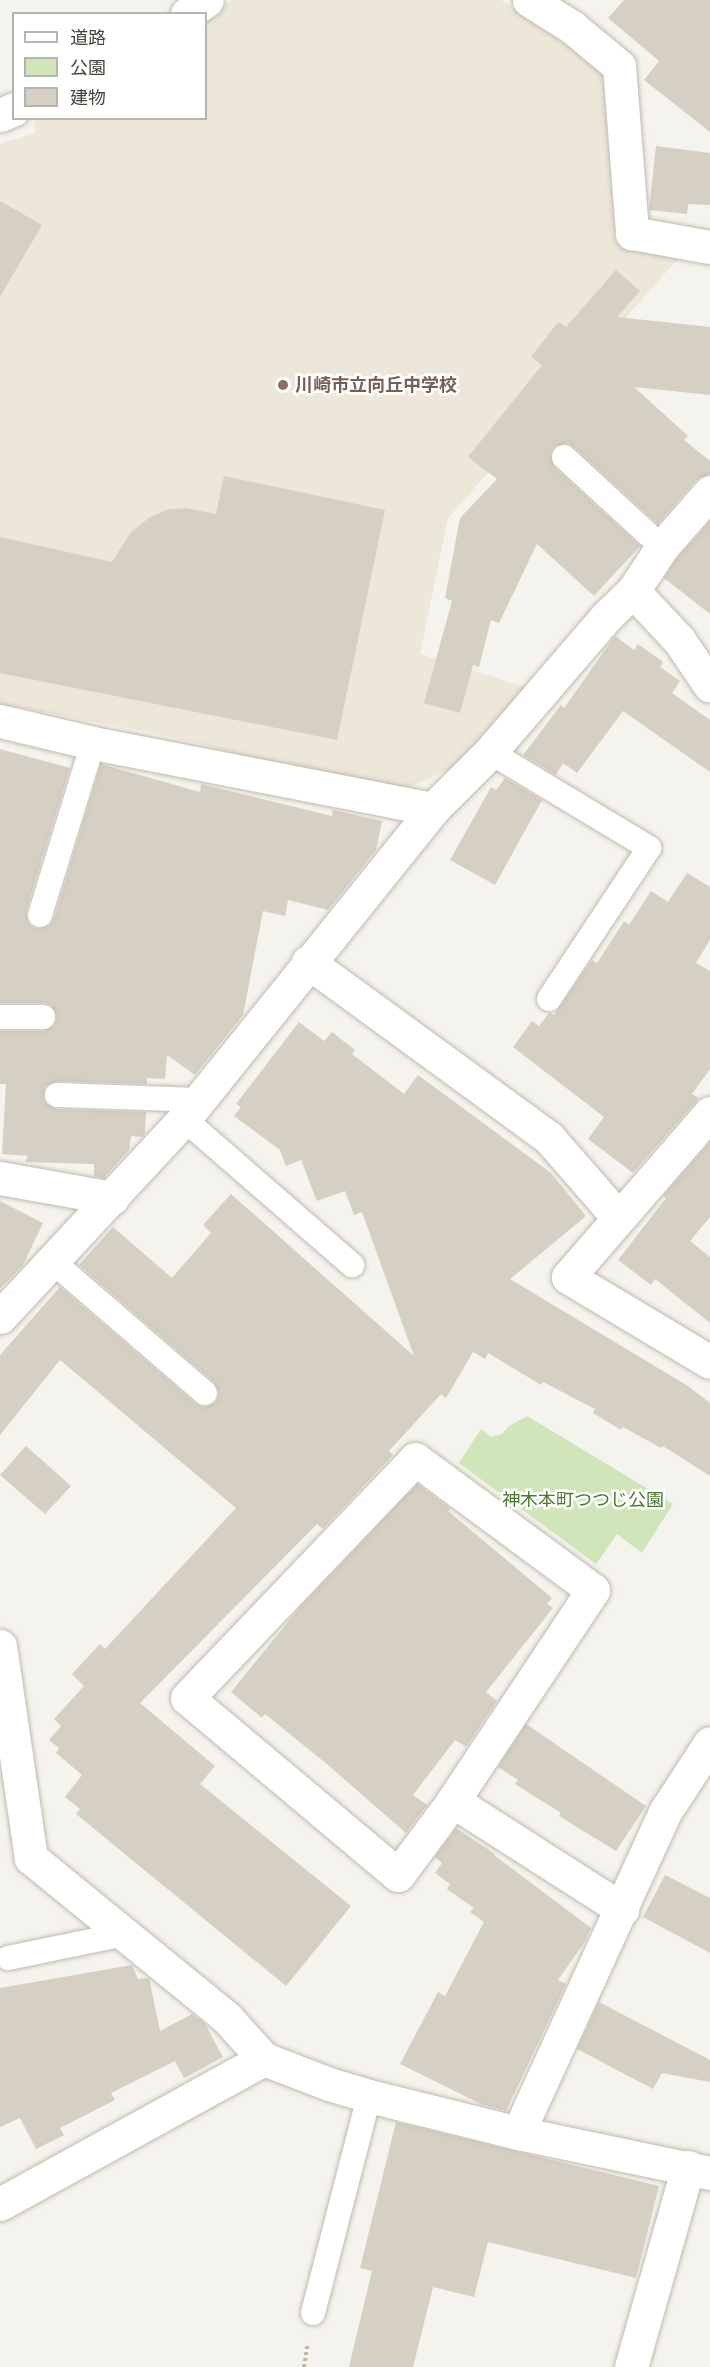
<!DOCTYPE html>
<meta charset="utf-8">
<style>
body{margin:0}
#map{position:relative;width:710px;height:2367px;overflow:hidden;background:#f5f3ed;font-family:"Titillium Web","Noto Sans JP",sans-serif}
div>[style]{position:absolute}
[style*='--x']{left:calc(var(--x)*1px);top:calc(var(--y)*1px);width:calc(var(--w)*1px);rotate:calc(var(--a)*1deg)}
.education>*{inset:0;background:#ece7d8}
.green>*{inset:0;background:#d0e5ba}
.building>*{inset:0;background:#d6cfc3}
.path>*{height:4px;margin-top:-2px;transform-origin:0;background:repeating-linear-gradient(90deg,#c0b7a2 0 3px,transparent 0 6px)}
.roads{filter:drop-shadow(0 0 2px #c0bbb0) drop-shadow(0 0 2px #c0bbb0)}
.service>*{height:24px;margin:-12px;padding:0 12px;transform-origin:12px;border-radius:12px;background:#fff}
.minor>*{height:33px;margin:-16.5px;padding:0 16.5px;transform-origin:16.5px;border-radius:16.5px;background:#fff}
.dots>*{width:16px;height:16px;translate:-50% -50%;box-sizing:border-box;border:3px solid #fff;border-radius:50%}
span{translate:-50% -50%;white-space:nowrap;text-align:center;line-height:1.15;-webkit-text-stroke:5px #fff;paint-order:stroke}
.education-label{font-size:18px;color:#785e54;font-weight:700}
.left{translate:0 -50%;text-align:left}
.park-label{font-size:18px;color:#4a7732}
.legend{position:absolute;left:12px;top:12px;width:195px;height:108px;box-sizing:border-box;background:#fff;border:2px solid #b6b4b1;margin:0;padding:8px 10px;list-style:none;font-size:18px;color:#49443b}
.legend li{display:flex;align-items:center;gap:12px;height:30px}
.legend b{width:30px;border:2px solid #b6b4b1}
</style>
<div id="map">
<div class="education">
<div style="clip-path:polygon(232px 0,501px 0,603px 71px,615px 242px,684px 252px,448px 518px,420px 654px,528px 688px,460px 764px,397px 793px,154px 733px,0 704px,0 144px,35px 133px,34px 119px,206px 118px,206px 18px)"></div>
</div>
<div class="green">
<div style="clip-path:polygon(527px 1416px,673px 1504px,642px 1553px,617px 1534px,596px 1564px,459px 1463px,481px 1429px,491px 1437px,502px 1434px,509px 1426px)"></div>
</div>
<div class="building">
<div style="clip-path:polygon(624px 0,710px 0,710px 132px,644px 80px,659px 61px,608px 18px)"></div>
<div style="clip-path:polygon(656px 146px,710px 153px,710px 205px,688px 204px,687px 214px,649px 210px)"></div>
<div style="clip-path:polygon(0 201px,42px 225px,0 297px)"></div>
<div style="clip-path:polygon(616px 270px,640px 291px,617px 317px,710px 327px,710px 395px,634px 387px,688px 436px,684px 440px,710px 461px,710px 474px,696px 480px,658px 524px,574px 447px,567px 443px,554px 447px,550px 454px,554px 467px,640px 546px,594px 596px,537px 544px,499px 623px,491px 620px,479px 667px,473px 665px,460px 713px,424px 703px,452px 601px,445px 598px,460px 518px,497px 479px,468px 457px,542px 365px,531px 357px,558px 322px,566px 327px)"></div>
<div style="clip-path:polygon(224px 476px,385px 510px,337px 740px,0 673px,0 537px,112px 562px,131px 532px,150px 517px,170px 509px,185px 508px,216px 514px)"></div>
<div style="clip-path:polygon(710px 521px,710px 614px,664px 578px,677px 558px)"></div>
<div style="clip-path:polygon(615px 636px,634px 650px,638px 644px,663px 662px,660px 667px,680px 681px,672px 693px,710px 720px,710px 772px,623px 711px,577px 773px,563px 763px,556px 775px,523px 755px,561px 705px,564px 708px)"></div>
<div style="clip-path:polygon(0 749px,70px 768px,26px 911px,29px 924px,36px 929px,49px 926px,54px 919px,101px 764px,200px 792px,201px 784px,332px 816px,333px 810px,382px 821px,376px 850px,328px 910px,288px 900px,285px 916px,263px 911px,243px 1015px,195px 1075px,167px 1055px,165px 1079px,147px 1078px,147px 1084px,57px 1081px,45px 1087px,44px 1101px,56px 1109px,146px 1112px,145px 1134px,142px 1137px,131px 1136px,129px 1150px,104px 1178px,94px 1176px,94px 1164px,25px 1162px,28px 1156px,2px 1154px,6px 1084px,0 1084px,0 1031px,44px 1031px,55px 1025px,57px 1016px,51px 1005px,44px 1003px,0 1003px)"></div>
<div style="clip-path:polygon(505px 778px,542px 800px,495px 885px,450px 860px,491px 787px,496px 790px)"></div>
<div style="clip-path:polygon(687px 873px,710px 887px,710px 940px,696px 963px,710px 971px,710px 1069px,692px 1094px,699px 1098px,633px 1173px,588px 1139px,604px 1117px,513px 1047px,532px 1021px,539px 1026px,549px 1013px,554px 1015px,592px 960px,597px 963px,624px 921px,629px 925px,651px 891px,668px 902px)"></div>
<div style="clip-path:polygon(299px 1022px,324px 1041px,332px 1032px,355px 1050px,352px 1054px,404px 1094px,418px 1075px,551px 1173px,586px 1216px,510px 1279px,688px 1386px,710px 1403px,710px 1476px,663px 1446px,661px 1448px,623px 1427px,621px 1430px,593px 1413px,595px 1409px,543px 1382px,541px 1385px,488px 1353px,485px 1359px,473px 1352px,446px 1398px,441px 1394px,389px 1451px,393px 1455px,323px 1529px,317px 1524px,140px 1703px,215px 1766px,200px 1784px,351px 1906px,286px 1986px,76px 1814px,80px 1809px,65px 1797px,82px 1775px,56px 1753px,59px 1748px,49px 1740px,61px 1726px,54px 1719px,84px 1686px,72px 1674px,100px 1644px,105px 1649px,236px 1508px,60px 1360px,0 1435px,0 1355px,60px 1287px,196px 1404px,203px 1407px,215px 1403px,219px 1395px,214px 1382px,79px 1265px,113px 1227px,172px 1278px,211px 1233px,203px 1225px,231px 1194px,414px 1356px,362px 1212px,354px 1215px,345px 1191px,317px 1201px,301px 1160px,286px 1166px,280px 1150px,234px 1116px,241px 1107px,236px 1104px)"></div>
<div style="clip-path:polygon(710px 1142px,710px 1217px,690px 1241px,710px 1257px,710px 1323px,655px 1279px,651px 1285px,618px 1260px,666px 1198px,663px 1196px)"></div>
<div style="clip-path:polygon(0 1201px,43px 1223px,23px 1265px,0 1289px)"></div>
<div style="clip-path:polygon(26px 1446px,71px 1486px,45px 1514px,0 1475px)"></div>
<div style="clip-path:polygon(417px 1484px,451px 1509px,448px 1511px,552px 1598px,547px 1604px,553px 1608px,486px 1692px,497px 1701px,466px 1747px,455px 1740px,413px 1795px,427px 1805px,406px 1833px,328px 1765px,265px 1714px,262px 1718px,231px 1692px,300px 1607px)"></div>
<div style="clip-path:polygon(526px 1724px,646px 1806px,616px 1851px,559px 1816px,561px 1813px,515px 1784px,518px 1780px,498px 1767px)"></div>
<div style="clip-path:polygon(456px 1828px,495px 1854px,494px 1855px,591px 1928px,584px 1943px,558px 1980px,566px 1984px,506px 2111px,481px 2104px,400px 2064px,438px 1992px,445px 1996px,484px 1922px,470px 1912px,474px 1908px,447px 1889px,450px 1884px,435px 1873px,442px 1863px,435px 1857px)"></div>
<div style="clip-path:polygon(665px 1875px,710px 1898px,710px 1953px,643px 1917px)"></div>
<div style="clip-path:polygon(132px 1965px,138px 1979px,149px 1978px,160px 2031px,192px 2014px,205px 2024px,223px 2057px,184px 2078px,175px 2061px,111px 2093px,115px 2100px,60px 2128px,64px 2135px,36px 2149px,20px 2118px,0 2127px,0 1988px)"></div>
<div style="clip-path:polygon(599px 2002px,710px 2060px,710px 2082px,662px 2073px,653px 2089px,577px 2049px)"></div>
<div style="clip-path:polygon(396px 2122px,659px 2186px,636px 2278px,488px 2242px,474px 2297px,433px 2287px,413px 2367px,349px 2367px,372px 2271px,360px 2268px)"></div>
</div>
<div class="path">
<div style="--x:304;--y:2367;--w:24;--a:-81"></div>
</div>
<div class="roads">
<div class="service">
<div style="--x:564;--y:457;--w:133;--a:42.6"></div>
<div style="--x:490;--y:752;--w:186;--a:31.1"></div>
<div style="--x:649;--y:848;--w:181;--a:123.5"></div>
<div style="--x:40;--y:915;--w:180;--a:-72.9"></div>
<div style="--x:0;--y:1017;--w:43;--a:0"></div>
<div style="--x:57;--y:1095;--w:142;--a:2"></div>
<div style="--x:184;--y:1119;--w:223;--a:41"></div>
<div style="--x:52;--y:1261;--w:202;--a:40.8"></div>
<div style="--x:8;--y:1958;--w:118;--a:-11.7"></div>
<div style="--x:313;--y:2313;--w:224;--a:-75.5"></div>
</div>
<div class="minor">
<div style="--x:529;--y:0;--w:51;--a:32.1"></div>
<div style="--x:572;--y:27;--w:61;--a:39.7"></div>
<div style="--x:619;--y:66;--w:168;--a:85.5"></div>
<div style="--x:632;--y:233;--w:79;--a:10.2"></div>
<div style="--x:187;--y:14;--w:24;--a:-35"></div>
<div style="--x:0;--y:115;--w:15;--a:-23"></div>
<div style="--x:633;--y:591;--w:67;--a:46.8"></div>
<div style="--x:679;--y:640;--w:55;--a:56"></div>
<div style="--x:0;--y:721;--w:96;--a:13.3"></div>
<div style="--x:93;--y:743;--w:346;--a:11"></div>
<div style="--x:308;--y:962;--w:298;--a:36.1"></div>
<div style="--x:549;--y:1138;--w:103;--a:48.9"></div>
<div style="--x:710;--y:1113;--w:217;--a:130.9"></div>
<div style="--x:568;--y:1277;--w:165;--a:30.9"></div>
<div style="--x:0;--y:1178;--w:114;--a:10.1"></div>
<div style="--x:0;--y:1317;--w:270;--a:-47.1"></div>
<div style="--x:184;--y:1119;--w:398;--a:-51.2"></div>
<div style="--x:433;--y:809;--w:81;--a:-45"></div>
<div style="--x:490;--y:752;--w:179;--a:-49.3"></div>
<div style="--x:607;--y:616;--w:36;--a:-44"></div>
<div style="--x:633;--y:591;--w:53;--a:-56.6"></div>
<div style="--x:662;--y:547;--w:73;--a:-48.9"></div>
<div style="--x:415;--y:1459;--w:221;--a:36.4"></div>
<div style="--x:593;--y:1590;--w:253;--a:123.6"></div>
<div style="--x:453;--y:1801;--w:92;--a:126.6"></div>
<div style="--x:398;--y:1875;--w:275;--a:-140"></div>
<div style="--x:187;--y:1698;--w:330;--a:-46.3"></div>
<div style="--x:0;--y:1646;--w:214;--a:81.7"></div>
<div style="--x:31;--y:1858;--w:252;--a:39.2"></div>
<div style="--x:226;--y:2017;--w:57;--a:47.9"></div>
<div style="--x:453;--y:1801;--w:201;--a:32.6"></div>
<div style="--x:518;--y:2133;--w:353;--a:-65.4"></div>
<div style="--x:665;--y:1812;--w:82;--a:-56.9"></div>
<div style="--x:0;--y:2204;--w:301;--a:-28.8"></div>
<div style="--x:264;--y:2059;--w:70;--a:21"></div>
<div style="--x:329;--y:2084;--w:42;--a:16.7"></div>
<div style="--x:369;--y:2096;--w:154;--a:13.9"></div>
<div style="--x:518;--y:2133;--w:196;--a:11.8"></div>
<div style="--x:631;--y:2367;--w:208;--a:-74.1"></div>
</div>
</div>
<div class="dots">
<div style="left:283px;top:385px;background:#8d6e63"></div>
</div>
<div class="education-label">
<span class="left" style="left:295px;top:385px">川崎市立向丘中学校</span>
</div>
<div class="park-label">
<span style="left:583px;top:1500px">神木本町つつじ公園</span>
</div>
<ul class="legend">
<li><b style="height:8px;background:#fff"></b>道路</li>
<li><b style="height:16px;background:#d0e5ba"></b>公園</li>
<li><b style="height:16px;background:#d6cfc3"></b>建物</li>
</ul>
</div>
